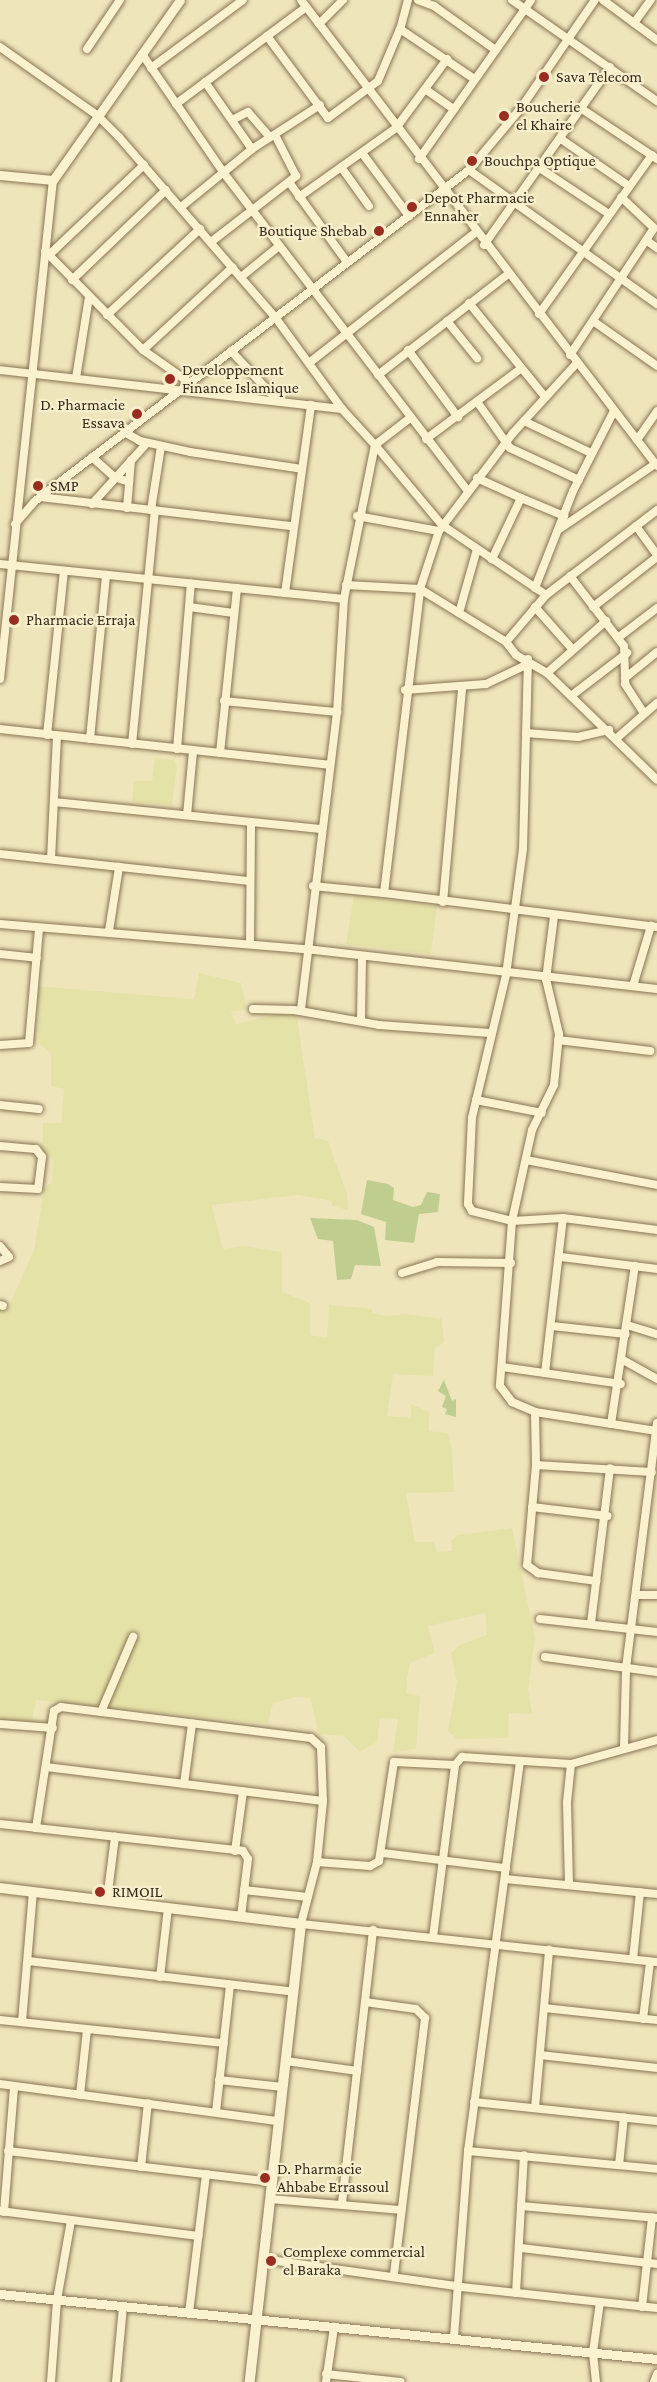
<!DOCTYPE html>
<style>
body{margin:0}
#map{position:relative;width:657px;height:2382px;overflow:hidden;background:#efe5bb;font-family:"Crimson Pro",serif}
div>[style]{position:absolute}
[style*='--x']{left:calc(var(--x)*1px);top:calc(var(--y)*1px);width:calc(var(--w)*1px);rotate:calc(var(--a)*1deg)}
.farmland>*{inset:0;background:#e5e2a8}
.green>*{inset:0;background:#bfcd8f}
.roads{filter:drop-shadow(0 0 2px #877554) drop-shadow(0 0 2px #877554)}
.minor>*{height:8px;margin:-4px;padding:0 4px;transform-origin:4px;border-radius:4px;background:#faf2ce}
.tertiary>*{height:9px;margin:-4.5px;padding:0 4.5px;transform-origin:4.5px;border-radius:4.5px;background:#faf2ce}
.secondary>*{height:10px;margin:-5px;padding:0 5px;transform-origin:5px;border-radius:5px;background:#faf2ce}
.dots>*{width:16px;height:16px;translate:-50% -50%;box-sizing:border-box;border:3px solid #f7efcb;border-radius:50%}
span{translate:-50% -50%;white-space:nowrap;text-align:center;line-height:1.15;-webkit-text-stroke:4.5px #f7efcb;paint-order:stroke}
.poi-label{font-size:16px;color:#352a1a}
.left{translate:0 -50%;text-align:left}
.right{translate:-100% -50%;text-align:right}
</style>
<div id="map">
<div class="farmland">
<div style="clip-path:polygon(155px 758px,173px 760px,177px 766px,172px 805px,132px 802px,134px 781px,152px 781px)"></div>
<div style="clip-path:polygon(354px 895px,437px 906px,431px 954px,346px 944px)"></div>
<div style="clip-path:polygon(199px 973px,241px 983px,247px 1010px,231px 1011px,236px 1024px,290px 1012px,297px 1017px,315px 1138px,328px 1141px,347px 1194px,348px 1210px,332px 1206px,332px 1201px,298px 1195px,212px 1205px,223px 1249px,244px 1246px,282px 1252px,282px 1292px,310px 1303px,310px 1335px,327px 1338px,329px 1305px,372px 1309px,372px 1313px,388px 1316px,406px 1314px,442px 1319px,444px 1342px,435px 1348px,433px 1376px,393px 1374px,387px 1416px,411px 1418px,411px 1404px,429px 1412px,429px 1431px,448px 1433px,452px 1450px,454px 1492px,406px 1493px,415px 1542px,434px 1542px,437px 1552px,452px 1551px,451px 1541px,458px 1535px,512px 1528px,535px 1638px,528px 1690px,532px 1714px,509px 1713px,508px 1738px,457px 1739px,448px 1731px,457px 1682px,451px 1653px,459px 1645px,487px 1635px,485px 1613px,428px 1626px,435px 1653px,410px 1663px,407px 1679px,406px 1693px,420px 1696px,416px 1749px,393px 1752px,398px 1719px,380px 1718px,377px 1742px,360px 1752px,344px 1736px,319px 1734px,310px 1698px,296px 1697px,273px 1703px,268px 1724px,36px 1700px,32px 1722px,0 1720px,0 1309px,7px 1310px,34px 1250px,44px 1189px,52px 1182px,53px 1158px,42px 1154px,43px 1123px,61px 1123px,64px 1089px,51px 1086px,51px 1053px,39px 1043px,38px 986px,194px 999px)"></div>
</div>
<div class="green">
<div style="clip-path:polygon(367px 1180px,388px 1184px,394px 1188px,393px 1200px,413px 1207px,421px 1205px,427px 1192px,440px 1194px,438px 1212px,419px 1214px,414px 1243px,385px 1240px,386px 1222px,361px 1214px)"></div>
<div style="clip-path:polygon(310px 1218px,357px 1220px,374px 1227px,381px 1266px,355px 1265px,351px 1279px,337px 1280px,333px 1241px,318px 1239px)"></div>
<div style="clip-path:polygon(444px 1380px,452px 1401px,456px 1399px,456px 1417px,445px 1414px,447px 1409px,442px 1407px,446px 1396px,438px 1391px)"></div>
</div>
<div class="roads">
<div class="minor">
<div style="--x:301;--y:0;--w:586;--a:52.62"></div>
<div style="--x:408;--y:0;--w:30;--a:105"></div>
<div style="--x:400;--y:29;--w:88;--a:33.9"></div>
<div style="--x:418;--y:0;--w:17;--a:21"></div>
<div style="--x:434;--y:6;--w:74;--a:35.6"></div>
<div style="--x:512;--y:0;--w:177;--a:34.9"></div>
<div style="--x:603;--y:0;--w:67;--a:36.5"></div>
<div style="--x:634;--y:23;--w:29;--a:-54"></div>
<div style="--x:319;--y:24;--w:34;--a:-45"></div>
<div style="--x:267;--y:36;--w:102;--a:53.4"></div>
<div style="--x:328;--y:118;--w:62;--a:-36.5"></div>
<div style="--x:378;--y:81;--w:56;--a:-67.1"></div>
<div style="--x:0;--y:47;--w:120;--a:35.1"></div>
<div style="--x:98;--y:116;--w:30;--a:45"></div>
<div style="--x:119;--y:137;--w:238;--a:49.1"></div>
<div style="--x:275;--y:317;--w:114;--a:53.9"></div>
<div style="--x:342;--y:409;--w:344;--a:-173.5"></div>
<div style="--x:87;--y:49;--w:59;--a:-56"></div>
<div style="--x:142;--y:54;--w:143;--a:55.5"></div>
<div style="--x:223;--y:172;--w:402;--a:52.5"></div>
<div style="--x:151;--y:68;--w:114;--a:-36.5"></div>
<div style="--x:205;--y:82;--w:82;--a:55"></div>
<div style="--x:425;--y:89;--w:33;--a:35"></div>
<div style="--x:176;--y:104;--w:162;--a:-36.7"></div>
<div style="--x:582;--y:109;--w:90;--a:33.7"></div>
<div style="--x:232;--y:120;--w:18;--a:-27"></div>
<div style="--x:248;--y:112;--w:33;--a:49"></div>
<div style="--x:561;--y:139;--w:83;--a:34.7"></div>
<div style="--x:362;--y:153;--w:79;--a:53.3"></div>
<div style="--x:419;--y:159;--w:194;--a:-54.8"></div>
<div style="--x:341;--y:167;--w:48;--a:54.3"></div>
<div style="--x:541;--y:169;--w:82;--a:33.5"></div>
<div style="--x:469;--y:170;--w:231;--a:35.5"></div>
<div style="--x:289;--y:182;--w:99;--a:54.1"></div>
<div style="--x:299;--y:197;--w:119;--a:-35.4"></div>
<div style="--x:396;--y:128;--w:86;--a:-53.5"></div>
<div style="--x:181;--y:207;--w:92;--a:-39.2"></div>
<div style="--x:252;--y:149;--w:81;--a:-32.9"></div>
<div style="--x:646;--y:240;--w:14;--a:36"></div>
<div style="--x:211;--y:242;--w:108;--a:-37.8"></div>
<div style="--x:296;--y:176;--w:46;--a:-117.1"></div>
<div style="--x:484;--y:245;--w:218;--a:-54.7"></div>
<div style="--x:45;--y:251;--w:139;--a:45.3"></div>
<div style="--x:143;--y:350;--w:57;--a:35.1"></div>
<div style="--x:49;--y:255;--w:131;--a:-43.5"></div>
<div style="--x:241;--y:277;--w:49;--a:-39.2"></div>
<div style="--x:72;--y:280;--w:130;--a:-43.8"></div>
<div style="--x:469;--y:303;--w:121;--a:51"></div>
<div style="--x:539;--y:314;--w:195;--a:-54.6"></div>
<div style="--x:107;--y:315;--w:127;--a:-42.8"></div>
<div style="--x:447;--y:321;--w:48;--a:51"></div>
<div style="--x:593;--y:321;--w:78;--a:35.1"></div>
<div style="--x:143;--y:350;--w:122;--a:-42.7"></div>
<div style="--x:408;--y:350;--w:84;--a:53.3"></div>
<div style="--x:231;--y:351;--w:69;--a:46.8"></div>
<div style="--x:570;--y:355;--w:152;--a:-56.5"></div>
<div style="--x:654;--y:228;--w:45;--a:-136.8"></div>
<div style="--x:309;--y:363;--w:211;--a:-38.1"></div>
<div style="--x:378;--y:375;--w:165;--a:-37.8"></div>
<div style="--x:76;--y:378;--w:82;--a:-80.9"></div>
<div style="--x:478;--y:403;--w:55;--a:54.6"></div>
<div style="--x:510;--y:448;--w:76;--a:24.9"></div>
<div style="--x:342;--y:409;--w:49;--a:47.5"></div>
<div style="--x:375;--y:445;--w:157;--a:101.4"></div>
<div style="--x:410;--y:418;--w:44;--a:142.4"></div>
<div style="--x:375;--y:445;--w:104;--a:50.1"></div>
<div style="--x:442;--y:525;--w:125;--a:33.9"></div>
<div style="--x:524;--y:421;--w:74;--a:25.5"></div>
<div style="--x:124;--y:432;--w:18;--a:29"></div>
<div style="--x:140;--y:441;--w:51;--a:12.4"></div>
<div style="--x:190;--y:452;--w:113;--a:8.6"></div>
<div style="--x:426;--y:439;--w:116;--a:-36.6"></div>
<div style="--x:637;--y:440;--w:35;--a:-55"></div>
<div style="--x:92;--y:457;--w:30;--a:42"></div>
<div style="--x:114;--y:477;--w:16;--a:18"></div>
<div style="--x:477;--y:478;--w:48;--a:24.4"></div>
<div style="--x:521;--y:498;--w:68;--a:115.4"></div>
<div style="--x:40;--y:497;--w:254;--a:6.6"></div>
<div style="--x:521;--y:498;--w:47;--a:22.7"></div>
<div style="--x:92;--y:504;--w:82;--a:-48"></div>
<div style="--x:127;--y:508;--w:48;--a:-85.2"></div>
<div style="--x:151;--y:510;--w:65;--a:-81.1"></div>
<div style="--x:357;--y:516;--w:83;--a:10.4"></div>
<div style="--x:15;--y:524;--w:30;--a:-49"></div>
<div style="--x:35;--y:501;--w:546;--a:-37.33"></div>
<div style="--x:469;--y:170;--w:81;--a:-50"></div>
<div style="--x:521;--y:108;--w:131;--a:-55.6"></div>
<div style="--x:636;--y:526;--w:36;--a:54"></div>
<div style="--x:558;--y:530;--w:117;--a:-34.2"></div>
<div style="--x:0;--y:564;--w:346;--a:5.8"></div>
<div style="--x:344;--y:599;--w:113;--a:93.5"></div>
<div style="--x:337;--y:712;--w:301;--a:96.9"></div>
<div style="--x:570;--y:576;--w:88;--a:52.4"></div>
<div style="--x:624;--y:646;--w:38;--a:88"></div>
<div style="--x:625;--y:684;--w:35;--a:57"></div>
<div style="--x:346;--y:585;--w:74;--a:3.1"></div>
<div style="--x:420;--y:589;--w:101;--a:31.6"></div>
<div style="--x:506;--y:642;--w:16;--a:52"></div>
<div style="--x:516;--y:655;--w:36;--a:30"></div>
<div style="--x:547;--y:673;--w:153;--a:44.2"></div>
<div style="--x:535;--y:588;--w:104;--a:-68.6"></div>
<div style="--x:573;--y:491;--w:90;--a:-62.9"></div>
<div style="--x:285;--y:593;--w:190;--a:-82.1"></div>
<div style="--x:189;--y:607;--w:45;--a:7.6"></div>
<div style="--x:535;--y:607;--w:57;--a:48.5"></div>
<div style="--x:593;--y:607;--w:81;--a:-38"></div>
<div style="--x:459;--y:613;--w:66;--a:-74.3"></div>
<div style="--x:619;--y:637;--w:48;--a:-37.3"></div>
<div style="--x:506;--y:642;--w:62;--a:-49.6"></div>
<div style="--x:546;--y:595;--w:140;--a:-37.4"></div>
<div style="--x:528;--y:659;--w:190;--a:91.5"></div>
<div style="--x:523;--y:849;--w:127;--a:97.7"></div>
<div style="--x:506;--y:975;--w:147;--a:103.4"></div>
<div style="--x:472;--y:1118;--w:86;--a:92.7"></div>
<div style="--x:468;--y:1204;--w:8;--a:60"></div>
<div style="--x:472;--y:1211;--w:41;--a:14"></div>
<div style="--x:512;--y:1221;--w:51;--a:-3.4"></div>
<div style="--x:563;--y:1218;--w:95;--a:7.3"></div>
<div style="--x:547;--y:673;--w:79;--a:-41.4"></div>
<div style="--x:625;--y:678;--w:41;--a:-39.1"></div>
<div style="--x:0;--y:679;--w:502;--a:-83.94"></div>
<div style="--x:405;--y:690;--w:81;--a:-4.2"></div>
<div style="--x:486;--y:684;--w:47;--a:-25.5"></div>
<div style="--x:571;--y:696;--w:71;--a:-37.5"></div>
<div style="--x:224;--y:701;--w:114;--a:5.6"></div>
<div style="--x:0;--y:729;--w:331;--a:6.2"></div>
<div style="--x:526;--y:733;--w:52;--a:4.4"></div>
<div style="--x:578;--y:737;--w:32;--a:-13"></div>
<div style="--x:47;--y:735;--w:165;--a:-84.1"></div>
<div style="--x:617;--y:738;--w:53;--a:-41.2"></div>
<div style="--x:90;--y:739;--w:165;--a:-84.4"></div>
<div style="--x:132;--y:744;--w:235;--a:-84.4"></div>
<div style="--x:177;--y:749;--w:166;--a:-85.2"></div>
<div style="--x:220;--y:753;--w:166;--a:-84.1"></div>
<div style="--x:54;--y:802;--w:268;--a:5.8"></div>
<div style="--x:187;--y:815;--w:64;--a:-84.6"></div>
<div style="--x:0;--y:854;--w:249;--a:6.2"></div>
<div style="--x:51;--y:859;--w:123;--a:-87.2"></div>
<div style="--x:313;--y:886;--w:71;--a:5.6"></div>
<div style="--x:384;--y:893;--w:306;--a:-83.2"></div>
<div style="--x:420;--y:589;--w:61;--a:-71.9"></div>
<div style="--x:439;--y:531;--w:123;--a:-52.9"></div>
<div style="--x:513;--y:433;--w:95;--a:-47.6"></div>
<div style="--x:384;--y:893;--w:275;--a:7.1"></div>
<div style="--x:443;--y:902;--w:216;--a:-84.9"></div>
<div style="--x:554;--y:916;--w:64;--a:97.2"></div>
<div style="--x:546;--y:979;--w:57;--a:76.7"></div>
<div style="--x:559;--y:1034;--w:51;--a:95.6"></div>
<div style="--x:554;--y:1085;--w:50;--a:116.1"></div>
<div style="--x:532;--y:1130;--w:93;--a:102.4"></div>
<div style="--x:512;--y:1221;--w:165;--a:94.2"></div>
<div style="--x:500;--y:1386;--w:20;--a:53"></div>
<div style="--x:512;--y:1402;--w:25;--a:23"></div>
<div style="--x:535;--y:1412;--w:123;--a:8.9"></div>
<div style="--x:0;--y:924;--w:307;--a:4.7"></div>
<div style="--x:306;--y:949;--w:353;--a:6.5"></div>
<div style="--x:109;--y:931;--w:65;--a:-81.1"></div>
<div style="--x:250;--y:943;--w:120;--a:-89.5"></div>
<div style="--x:0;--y:954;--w:37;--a:6"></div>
<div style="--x:633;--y:986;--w:63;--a:-73.3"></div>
<div style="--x:253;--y:1009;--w:41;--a:1.4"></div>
<div style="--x:294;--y:1010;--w:86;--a:10"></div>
<div style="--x:379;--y:1025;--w:111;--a:4.1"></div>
<div style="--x:361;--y:1021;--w:65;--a:-89.1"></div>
<div style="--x:558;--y:1040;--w:93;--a:6.8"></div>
<div style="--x:0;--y:1045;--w:29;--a:-4"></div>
<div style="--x:29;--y:1043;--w:115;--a:-85"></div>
<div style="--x:476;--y:1100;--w:67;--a:11.1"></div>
<div style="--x:0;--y:1105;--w:39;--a:6"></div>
<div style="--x:0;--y:1146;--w:36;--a:5"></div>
<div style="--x:36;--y:1149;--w:10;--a:53"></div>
<div style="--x:42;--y:1157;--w:32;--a:97"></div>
<div style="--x:38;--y:1189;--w:38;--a:-177"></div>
<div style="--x:526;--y:1160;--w:133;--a:10.8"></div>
<div style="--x:0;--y:1246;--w:14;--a:51"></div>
<div style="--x:9;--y:1257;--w:10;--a:156"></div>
<div style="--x:561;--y:1257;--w:97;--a:7.1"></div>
<div style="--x:402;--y:1273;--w:37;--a:-17"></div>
<div style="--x:437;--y:1262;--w:74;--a:0.8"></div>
<div style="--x:0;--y:1305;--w:3;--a:18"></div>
<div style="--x:627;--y:1325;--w:31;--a:17"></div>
<div style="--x:552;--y:1326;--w:74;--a:6.2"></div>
<div style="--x:623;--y:1360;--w:39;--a:29"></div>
<div style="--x:502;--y:1367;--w:120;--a:8.1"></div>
<div style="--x:545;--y:1373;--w:156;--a:-83.4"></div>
<div style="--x:535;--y:1412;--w:53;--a:88.9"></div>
<div style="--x:536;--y:1465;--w:116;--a:3.5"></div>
<div style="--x:611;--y:1424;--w:160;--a:-81.4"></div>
<div style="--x:536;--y:1465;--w:100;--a:95.1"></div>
<div style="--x:527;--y:1565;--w:14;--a:36"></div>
<div style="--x:538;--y:1573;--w:59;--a:7.9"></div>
<div style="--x:532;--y:1507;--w:76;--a:6.8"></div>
<div style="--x:639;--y:1595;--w:18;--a:0"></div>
<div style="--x:540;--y:1619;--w:118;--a:6.3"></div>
<div style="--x:591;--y:1623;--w:156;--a:-83"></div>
<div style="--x:545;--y:1657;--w:113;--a:7.6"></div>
<div style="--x:101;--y:1712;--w:82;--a:-66.9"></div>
<div style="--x:0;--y:1724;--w:53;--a:4.3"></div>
<div style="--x:624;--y:1747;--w:79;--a:-88.5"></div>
<div style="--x:626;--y:1668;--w:247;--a:-82.8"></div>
<div style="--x:571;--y:1764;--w:89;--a:-15.6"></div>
<div style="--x:46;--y:1767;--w:279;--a:7"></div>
<div style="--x:184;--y:1784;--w:61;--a:-82.4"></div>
<div style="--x:0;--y:1824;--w:36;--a:6"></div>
<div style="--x:36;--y:1828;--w:118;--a:-81.3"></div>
<div style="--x:54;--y:1711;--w:8;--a:-30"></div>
<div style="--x:61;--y:1707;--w:252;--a:7.1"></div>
<div style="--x:311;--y:1738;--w:13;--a:42"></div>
<div style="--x:321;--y:1747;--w:54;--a:87.9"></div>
<div style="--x:323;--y:1801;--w:61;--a:95.6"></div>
<div style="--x:317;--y:1862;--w:64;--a:104.5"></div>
<div style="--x:301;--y:1924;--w:358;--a:6.1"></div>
<div style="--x:36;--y:1828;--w:208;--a:6.3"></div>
<div style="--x:243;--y:1851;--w:9;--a:58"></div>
<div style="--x:248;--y:1859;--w:57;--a:97"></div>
<div style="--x:235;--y:1851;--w:60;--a:-82.3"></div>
<div style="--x:383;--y:1853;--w:124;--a:7"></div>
<div style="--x:317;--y:1862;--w:53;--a:4.3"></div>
<div style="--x:370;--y:1866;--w:10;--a:-29"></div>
<div style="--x:379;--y:1861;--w:100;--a:-81.4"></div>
<div style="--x:394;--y:1762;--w:61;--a:2.8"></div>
<div style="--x:505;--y:1879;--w:153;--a:5.6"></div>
<div style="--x:244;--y:1890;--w:64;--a:6.2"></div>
<div style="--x:107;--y:1900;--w:64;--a:-82.8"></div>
<div style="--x:433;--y:1937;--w:173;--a:-82.7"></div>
<div style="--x:455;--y:1765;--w:11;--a:-49"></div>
<div style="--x:462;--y:1757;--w:109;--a:3.7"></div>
<div style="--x:571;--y:1764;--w:39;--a:96"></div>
<div style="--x:567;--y:1803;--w:82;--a:88.6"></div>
<div style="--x:633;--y:1959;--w:67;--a:-84"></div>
<div style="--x:28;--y:1961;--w:268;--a:6.6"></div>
<div style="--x:160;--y:1977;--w:69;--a:-83.4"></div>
<div style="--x:365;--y:2002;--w:51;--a:7.8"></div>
<div style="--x:416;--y:2009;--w:13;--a:45"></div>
<div style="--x:425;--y:2018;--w:260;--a:96.9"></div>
<div style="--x:544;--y:2008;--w:114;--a:6.1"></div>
<div style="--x:643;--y:2019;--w:57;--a:-83"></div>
<div style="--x:0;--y:2020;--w:225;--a:5.9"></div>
<div style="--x:22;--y:2022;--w:130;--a:-85.2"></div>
<div style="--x:540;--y:2055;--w:118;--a:6.3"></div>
<div style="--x:286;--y:2061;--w:72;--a:8"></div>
<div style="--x:219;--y:2080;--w:64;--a:6.2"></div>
<div style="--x:0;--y:2084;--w:281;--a:7.6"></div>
<div style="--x:80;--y:2095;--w:66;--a:-83.9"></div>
<div style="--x:474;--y:2102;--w:184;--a:5.9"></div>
<div style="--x:535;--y:2108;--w:159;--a:-84.9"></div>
<div style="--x:216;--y:2112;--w:128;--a:-83.7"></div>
<div style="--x:8;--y:2151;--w:266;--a:6.7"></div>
<div style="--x:468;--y:2151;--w:190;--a:5.4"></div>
<div style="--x:619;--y:2165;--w:48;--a:-84.1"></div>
<div style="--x:141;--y:2167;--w:64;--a:-83.8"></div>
<div style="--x:270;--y:2199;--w:130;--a:4.8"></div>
<div style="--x:342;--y:2203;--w:275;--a:-83.5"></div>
<div style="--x:521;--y:2206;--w:137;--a:5"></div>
<div style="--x:0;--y:2211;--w:200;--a:7.2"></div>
<div style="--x:4;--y:2212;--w:125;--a:-85.4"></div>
<div style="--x:521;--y:2248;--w:137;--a:6.7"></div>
<div style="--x:263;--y:2259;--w:200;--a:8"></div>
<div style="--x:461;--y:2287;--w:197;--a:6.1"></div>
<div style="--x:516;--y:2293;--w:138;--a:-86.7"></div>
<div style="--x:642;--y:2307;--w:90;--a:-83.6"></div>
<div style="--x:189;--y:2313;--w:140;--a:-83"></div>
<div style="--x:454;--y:2337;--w:187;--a:-85.7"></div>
<div style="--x:468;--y:2151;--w:393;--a:-82.4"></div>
<div style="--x:326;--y:2374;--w:75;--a:6.1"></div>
<div style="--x:51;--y:2382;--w:82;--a:-85.8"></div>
<div style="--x:57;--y:2300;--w:80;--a:-80"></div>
<div style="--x:116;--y:2382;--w:76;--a:-84.7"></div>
<div style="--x:326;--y:2382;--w:56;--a:-81.7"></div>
<div style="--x:596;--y:2382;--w:30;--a:-96"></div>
<div style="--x:593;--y:2352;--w:50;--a:-82"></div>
<div style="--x:654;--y:2382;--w:9;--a:-69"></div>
</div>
<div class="tertiary">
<div style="--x:0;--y:175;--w:53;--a:5.4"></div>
<div style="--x:53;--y:180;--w:220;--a:-54.8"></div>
<div style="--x:0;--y:2294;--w:660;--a:5.65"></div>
</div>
<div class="secondary">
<div style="--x:0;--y:1888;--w:303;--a:6.8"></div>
<div style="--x:301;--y:1924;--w:461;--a:96.4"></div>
</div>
</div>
<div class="dots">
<div style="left:544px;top:77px;background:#982e22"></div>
<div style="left:504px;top:116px;background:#982e22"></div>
<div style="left:472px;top:161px;background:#982e22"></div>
<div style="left:412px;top:207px;background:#982e22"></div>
<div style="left:379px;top:231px;background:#982e22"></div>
<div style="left:170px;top:379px;background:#982e22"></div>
<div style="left:137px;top:414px;background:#982e22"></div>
<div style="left:38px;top:486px;background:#982e22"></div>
<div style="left:14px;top:620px;background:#982e22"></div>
<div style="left:100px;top:1892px;background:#982e22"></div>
<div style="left:265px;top:2178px;background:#982e22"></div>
<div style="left:271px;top:2261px;background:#982e22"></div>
</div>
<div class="poi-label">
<span class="left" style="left:556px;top:77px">Sava Telecom</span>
<span class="left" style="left:516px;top:116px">Boucherie<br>el Khaire</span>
<span class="left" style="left:484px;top:161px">Bouchpa Optique</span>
<span class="left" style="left:424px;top:207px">Depot Pharmacie<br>Ennaher</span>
<span class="right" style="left:367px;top:231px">Boutique Shebab</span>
<span class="left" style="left:182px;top:379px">Developpement<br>Finance Islamique</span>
<span class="right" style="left:125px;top:414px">D. Pharmacie<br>Essava</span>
<span class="left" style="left:50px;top:486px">SMP</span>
<span class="left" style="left:26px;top:620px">Pharmacie Erraja</span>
<span class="left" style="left:112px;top:1892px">RIMOIL</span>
<span class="left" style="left:277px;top:2178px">D. Pharmacie<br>Ahbabe Errassoul</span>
<span class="left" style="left:283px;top:2261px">Complexe commercial<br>el Baraka</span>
</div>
</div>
